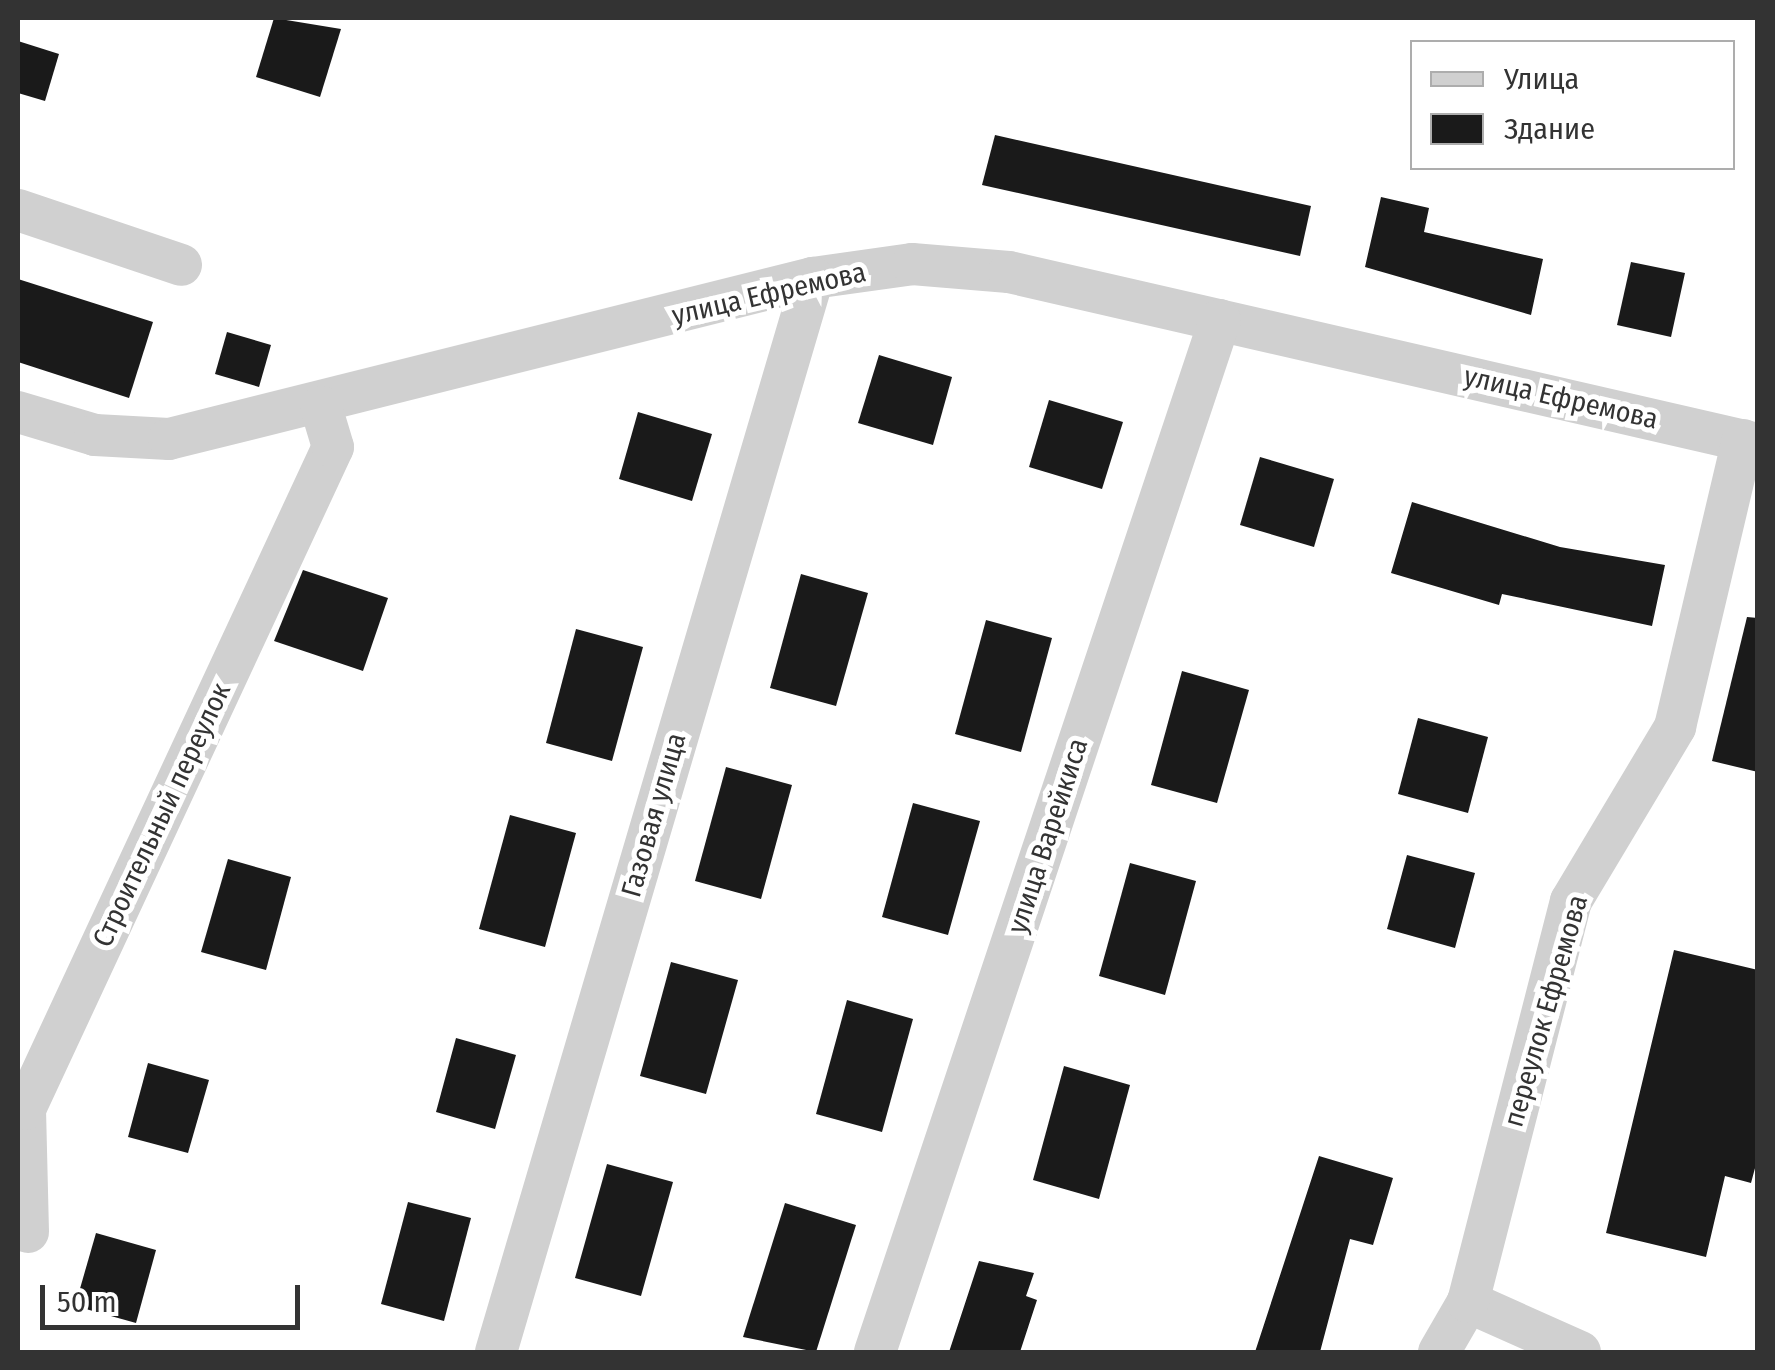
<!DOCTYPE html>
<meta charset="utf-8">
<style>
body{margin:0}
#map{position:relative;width:1775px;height:1370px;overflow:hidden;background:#fff;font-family:"Fira Sans Condensed",sans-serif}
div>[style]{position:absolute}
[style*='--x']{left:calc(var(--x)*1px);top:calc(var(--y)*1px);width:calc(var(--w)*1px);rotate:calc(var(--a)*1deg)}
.building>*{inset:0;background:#1a1a1a}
.minor>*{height:42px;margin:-21px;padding:0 21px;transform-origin:21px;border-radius:21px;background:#d0d0d0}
span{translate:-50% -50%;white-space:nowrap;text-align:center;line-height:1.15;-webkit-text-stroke:10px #fff;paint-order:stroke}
.street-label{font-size:28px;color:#333}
.frame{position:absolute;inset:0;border:20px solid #333;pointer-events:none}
.legend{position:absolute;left:1410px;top:40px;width:325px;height:130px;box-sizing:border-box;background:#fff;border:2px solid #adadad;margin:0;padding:12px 18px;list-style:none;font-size:30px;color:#333}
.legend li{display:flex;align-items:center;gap:20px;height:50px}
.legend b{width:50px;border:2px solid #adadad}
.scale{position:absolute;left:40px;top:1285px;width:260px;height:45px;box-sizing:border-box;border:5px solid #333;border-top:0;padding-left:12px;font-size:30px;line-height:35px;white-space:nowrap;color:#333;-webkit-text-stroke:8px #fff;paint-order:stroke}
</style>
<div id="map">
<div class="building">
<div style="clip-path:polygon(274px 18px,341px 29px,320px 97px,256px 77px)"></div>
<div style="clip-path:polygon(18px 41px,59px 54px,45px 101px,18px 93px)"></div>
<div style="clip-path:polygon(995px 135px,1311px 206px,1300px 256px,982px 185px)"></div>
<div style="clip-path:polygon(1381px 197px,1429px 208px,1424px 232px,1543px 259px,1531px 315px,1365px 267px)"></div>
<div style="clip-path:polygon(1631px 262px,1685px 273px,1671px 337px,1617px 325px)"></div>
<div style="clip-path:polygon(18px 279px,153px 322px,129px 398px,18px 362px)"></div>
<div style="clip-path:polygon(227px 332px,271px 345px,259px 387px,215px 374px)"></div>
<div style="clip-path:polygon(879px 355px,952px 377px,933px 445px,858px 423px)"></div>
<div style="clip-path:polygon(1049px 400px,1123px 422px,1102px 489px,1029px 467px)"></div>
<div style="clip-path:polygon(638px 412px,712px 434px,692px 501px,619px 479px)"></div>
<div style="clip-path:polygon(1260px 457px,1334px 479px,1314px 547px,1240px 525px)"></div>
<div style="clip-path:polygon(1412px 502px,1560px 547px,1665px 565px,1652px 626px,1502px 594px,1499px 605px,1391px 573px)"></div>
<div style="clip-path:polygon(303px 570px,388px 598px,363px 671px,274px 641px)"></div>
<div style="clip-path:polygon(801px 574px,868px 593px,836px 706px,770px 688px)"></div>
<div style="clip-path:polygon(1747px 617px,1758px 618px,1758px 772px,1712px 761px)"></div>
<div style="clip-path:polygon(986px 620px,1052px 638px,1021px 752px,955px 734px)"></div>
<div style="clip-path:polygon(576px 629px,643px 647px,612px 761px,546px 743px)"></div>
<div style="clip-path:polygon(1182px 671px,1249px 690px,1217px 803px,1151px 785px)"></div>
<div style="clip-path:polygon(1418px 718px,1488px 737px,1468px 813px,1398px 794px)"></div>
<div style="clip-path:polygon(726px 767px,792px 785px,761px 899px,695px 881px)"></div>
<div style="clip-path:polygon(913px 803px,980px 821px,948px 935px,882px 917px)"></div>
<div style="clip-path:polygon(510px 815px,576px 833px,545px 947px,479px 929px)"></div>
<div style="clip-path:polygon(1407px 855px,1475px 873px,1455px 948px,1387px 929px)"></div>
<div style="clip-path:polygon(228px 859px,291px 877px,266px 970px,201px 952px)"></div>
<div style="clip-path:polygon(1130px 863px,1196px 881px,1165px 995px,1099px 976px)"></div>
<div style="clip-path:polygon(1674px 950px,1758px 970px,1758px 1157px,1751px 1183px,1725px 1176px,1706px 1257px,1606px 1233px)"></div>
<div style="clip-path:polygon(671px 962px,738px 980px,706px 1094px,640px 1076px)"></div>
<div style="clip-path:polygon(847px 1000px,913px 1019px,882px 1132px,816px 1114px)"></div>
<div style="clip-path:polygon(456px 1038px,516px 1055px,495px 1129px,436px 1112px)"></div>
<div style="clip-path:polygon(148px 1063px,209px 1080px,188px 1153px,128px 1137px)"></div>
<div style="clip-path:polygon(1064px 1066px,1130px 1085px,1099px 1199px,1033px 1180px)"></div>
<div style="clip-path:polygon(1319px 1156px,1393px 1178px,1373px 1245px,1350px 1239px,1320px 1352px,1255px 1352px)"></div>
<div style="clip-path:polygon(607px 1164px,673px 1182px,641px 1296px,575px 1278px)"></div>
<div style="clip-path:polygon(408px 1202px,471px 1218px,444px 1321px,381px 1304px)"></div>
<div style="clip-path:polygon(785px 1203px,856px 1225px,816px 1352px,743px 1337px)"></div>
<div style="clip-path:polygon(96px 1233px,156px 1250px,136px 1323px,75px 1306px)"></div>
<div style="clip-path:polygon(979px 1261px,1034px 1273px,1026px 1296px,1037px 1300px,1020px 1352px,949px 1352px)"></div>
</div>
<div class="minor">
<div style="--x:18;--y:210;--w:172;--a:18.6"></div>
<div style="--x:18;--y:412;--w:80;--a:16.6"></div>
<div style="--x:95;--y:435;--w:74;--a:3.1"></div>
<div style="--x:169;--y:439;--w:664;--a:-14.04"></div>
<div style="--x:813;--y:278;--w:100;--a:-8"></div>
<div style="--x:912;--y:264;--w:97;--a:4.7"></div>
<div style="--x:1009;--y:272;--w:768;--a:12.93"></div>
<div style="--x:28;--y:1232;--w:123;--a:-91.4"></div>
<div style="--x:25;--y:1109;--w:730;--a:-65.05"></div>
<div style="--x:333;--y:447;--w:42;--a:-106.7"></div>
<div style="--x:496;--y:1352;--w:1120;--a:-73.56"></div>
<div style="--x:875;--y:1352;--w:1088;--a:-71.52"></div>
<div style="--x:1439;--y:1352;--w:58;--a:-59.9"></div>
<div style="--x:1580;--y:1352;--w:123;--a:-155.9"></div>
<div style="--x:1468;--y:1302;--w:414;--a:-75.6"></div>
<div style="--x:1571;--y:901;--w:203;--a:-59.1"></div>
<div style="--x:1675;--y:727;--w:295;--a:-76.7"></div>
</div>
<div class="street-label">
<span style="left:769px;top:294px;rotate:-13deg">улица Ефремова</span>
<span style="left:1561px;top:398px;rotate:13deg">улица Ефремова</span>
<span style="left:162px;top:815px;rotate:-65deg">Строительный переулок</span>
<span style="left:654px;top:815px;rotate:-74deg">Газовая улица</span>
<span style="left:1048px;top:836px;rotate:-72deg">улица Варейкиса</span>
<span style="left:1546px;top:1011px;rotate:-74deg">переулок Ефремова</span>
</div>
<div class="frame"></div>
<ul class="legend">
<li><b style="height:12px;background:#d0d0d0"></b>Улица</li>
<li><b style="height:28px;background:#1a1a1a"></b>Здание</li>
</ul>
<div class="scale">50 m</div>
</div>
